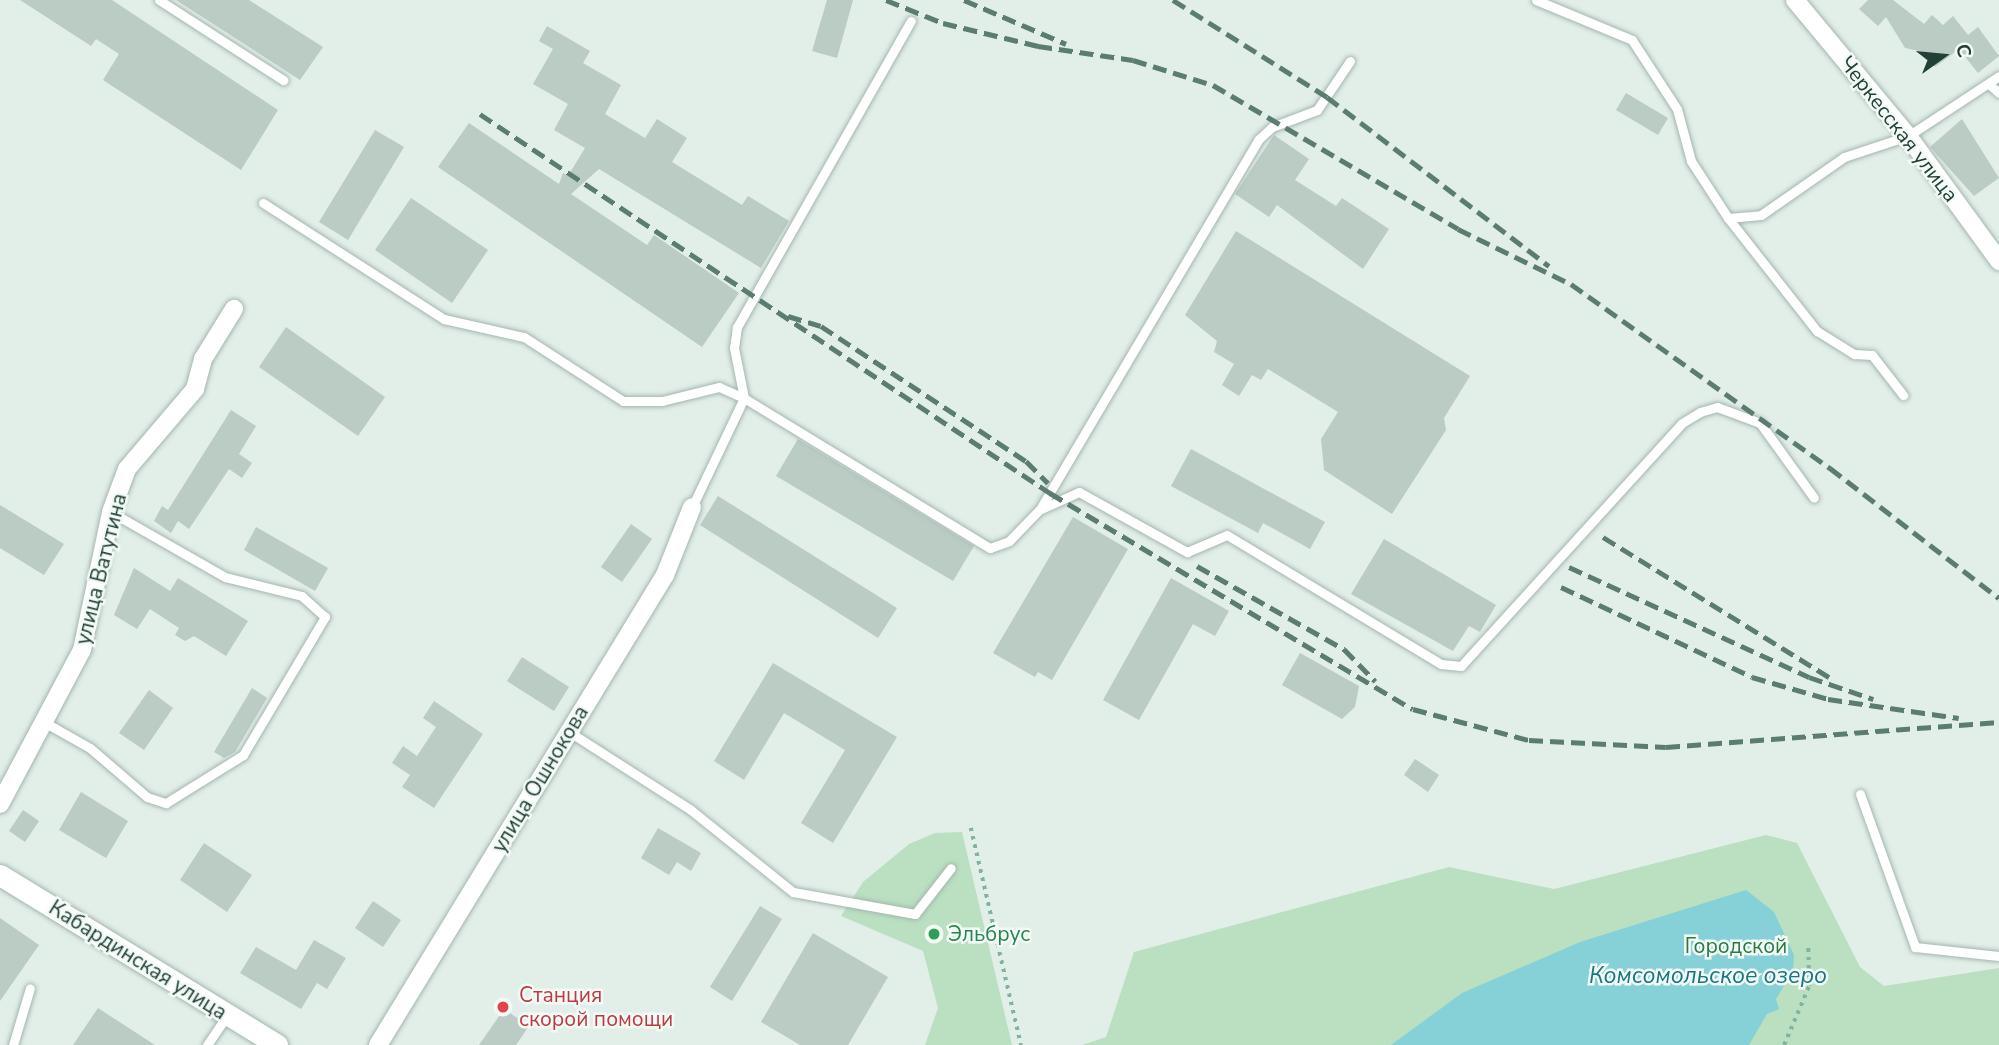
<!DOCTYPE html>
<meta charset="utf-8">
<style>
body{margin:0}
#map{position:relative;width:1999px;height:1045px;overflow:hidden;background:#e2eee8;font-family:"Nunito Sans",sans-serif}
div>[style]{position:absolute}
[style*='--x']{left:calc(var(--x)*1px);top:calc(var(--y)*1px);width:calc(var(--w)*1px);rotate:calc(var(--a)*1deg)}
.green>*{inset:0;background:#bae0c1}
.water>*{inset:0;background:#86d0d7}
.building>*{inset:0;background:#baccc3}
.path>*{height:3.5px;margin-top:-1.75px;transform-origin:0;background:repeating-linear-gradient(90deg,#80b4a0 0 3.5px,transparent 0 8.5px)}
.roads{filter:drop-shadow(0 0 2px #a4b6af) drop-shadow(0 0 2px #a4b6af)}
.service>*{height:9px;margin:-4.5px;padding:0 4.5px;transform-origin:4.5px;border-radius:4.5px;background:#fff}
.minor>*{height:18px;margin:-9px;padding:0 9px;transform-origin:9px;border-radius:9px;background:#fff}
.secondary>*{height:21px;margin:-10.5px;padding:0 10.5px;transform-origin:10.5px;border-radius:10.5px;background:#fff}
.rail>*{height:5px;margin-top:-2.5px;transform-origin:0;background:repeating-linear-gradient(90deg,#5b7c71 0 14px,transparent 0 21px)}
.dots>*{width:19px;height:19px;translate:-50% -50%;box-sizing:border-box;border:4px solid #f3faf6;border-radius:50%}
span{translate:-50% -50%;white-space:nowrap;text-align:center;line-height:1.15;-webkit-text-stroke:5px #f3faf6;paint-order:stroke}
.street-label{font-size:21px;color:#214036}
.leisure-label{font-size:21px;color:#27864d}
.left{translate:0 -50%;text-align:left}
.park-label{font-size:21px;color:#277b42}
.health-label{font-size:21px;color:#be3a42}
.water-label{font-size:23px;color:#157782;font-style:italic}
.north{position:absolute;left:1908px;top:21px;width:70px;height:70px;-webkit-text-stroke:5px #f3faf6;paint-order:stroke;rotate:75deg;font-size:19px;font-weight:700;line-height:28px;text-align:center;color:#214036}
.north::after{content:'';display:block;margin:auto;width:24px;height:32px;background:#214036;clip-path:polygon(50% 0,100% 100%,50% 72%,0 100%)}
</style>
<div id="map">
<div class="green">
<div style="clip-path:polygon(962px 832px,1012px 1045px,925px 1045px,938px 1008px,923px 951px,841px 916px,863px 882px,909px 844px,935px 833px)"></div>
<div style="clip-path:polygon(1766px 835px,1797px 843px,1860px 967px,1884px 986px,1999px 968px,1999px 1045px,1082px 1045px,1106px 1037px,1134px 952px,1449px 867px,1554px 889px)"></div>
</div>
<div class="water">
<div style="clip-path:polygon(1746px 890px,1774px 912px,1794px 955px,1793px 971px,1776px 999px,1779px 1009px,1767px 1014px,1749px 1045px,1391px 1045px,1462px 993px,1580px 942px)"></div>
</div>
<div class="building">
<div style="clip-path:polygon(20px 0,112px 0,278px 110px,241px 170px,103px 80px,119px 54px,96px 39px,91px 46px)"></div>
<div style="clip-path:polygon(176px 0,249px 0,323px 47px,300px 80px)"></div>
<div style="clip-path:polygon(827px 0,853px 0,837px 58px,812px 51px)"></div>
<div style="clip-path:polygon(1868px 0,1893px 0,1924px 24px,1932px 15px,1943px 25px,1953px 16px,1968px 35px,1978px 27px,1999px 56px,1978px 73px,1959px 49px,1935px 67px,1924px 52px,1905px 48px,1886px 17px,1878px 26px,1859px 9px)"></div>
<div style="clip-path:polygon(547px 26px,590px 51px,583px 63px,621px 85px,605px 114px,645px 138px,657px 119px,687px 138px,672px 162px,742px 205px,748px 196px,789px 221px,761px 268px,599px 169px,571px 194px,647px 245px,654px 235px,739px 293px,702px 347px,438px 167px,469px 123px,559px 184px,563px 173px,568px 176px,585px 148px,554px 130px,568px 104px,533px 84px,553px 49px,539px 41px)"></div>
<div style="clip-path:polygon(1626px 93px,1668px 118px,1658px 135px,1616px 110px)"></div>
<div style="clip-path:polygon(1962px 119px,1999px 178px,1974px 196px,1930px 147px)"></div>
<div style="clip-path:polygon(375px 130px,404px 147px,348px 240px,319px 222px)"></div>
<div style="clip-path:polygon(1274px 135px,1309px 159px,1295px 180px,1336px 206px,1342px 198px,1389px 229px,1363px 269px,1277px 205px,1269px 217px,1235px 194px)"></div>
<div style="clip-path:polygon(411px 198px,488px 250px,452px 303px,375px 250px)"></div>
<div style="clip-path:polygon(1236px 231px,1470px 376px,1444px 418px,1446px 430px,1392px 514px,1324px 470px,1321px 439px,1338px 412px,1268px 369px,1261px 380px,1252px 375px,1239px 396px,1222px 385px,1234px 364px,1214px 352px,1217px 341px,1185px 315px)"></div>
<div style="clip-path:polygon(286px 327px,385px 397px,358px 436px,259px 367px)"></div>
<div style="clip-path:polygon(231px 410px,256px 426px,239px 454px,252px 463px,242px 478px,229px 469px,189px 529px,178px 521px,171px 533px,154px 521px,162px 506px,168px 510px)"></div>
<div style="clip-path:polygon(798px 439px,974px 546px,953px 581px,776px 476px)"></div>
<div style="clip-path:polygon(1191px 449px,1325px 522px,1310px 549px,1263px 523px,1258px 533px,1171px 486px)"></div>
<div style="clip-path:polygon(718px 496px,897px 608px,878px 638px,700px 525px)"></div>
<div style="clip-path:polygon(0 505px,64px 544px,44px 575px,0 548px)"></div>
<div style="clip-path:polygon(1073px 517px,1128px 549px,1052px 680px,1038px 672px,1035px 677px,993px 653px)"></div>
<div style="clip-path:polygon(631px 524px,652px 539px,622px 582px,601px 567px)"></div>
<div style="clip-path:polygon(256px 527px,328px 568px,315px 591px,244px 550px)"></div>
<div style="clip-path:polygon(1384px 539px,1496px 605px,1480px 632px,1469px 626px,1453px 651px,1351px 594px)"></div>
<div style="clip-path:polygon(134px 568px,170px 591px,178px 578px,248px 621px,226px 656px,194px 636px,185px 641px,175px 635px,179px 628px,150px 609px,137px 629px,114px 615px)"></div>
<div style="clip-path:polygon(1171px 578px,1229px 611px,1215px 636px,1193px 624px,1139px 720px,1103px 700px)"></div>
<div style="clip-path:polygon(1300px 653px,1359px 686px,1355px 707px,1342px 719px,1282px 685px)"></div>
<div style="clip-path:polygon(522px 657px,569px 687px,554px 711px,507px 681px)"></div>
<div style="clip-path:polygon(773px 663px,897px 737px,833px 843px,801px 823px,845px 750px,784px 713px,744px 780px,714px 761px)"></div>
<div style="clip-path:polygon(252px 688px,267px 698px,235px 752px,224px 758px,214px 752px)"></div>
<div style="clip-path:polygon(149px 690px,173px 708px,144px 750px,119px 733px)"></div>
<div style="clip-path:polygon(434px 701px,483px 734px,434px 808px,402px 787px,410px 775px,392px 763px,403px 746px,417px 756px,436px 727px,423px 718px)"></div>
<div style="clip-path:polygon(1415px 759px,1439px 775px,1428px 792px,1404px 775px)"></div>
<div style="clip-path:polygon(81px 792px,128px 821px,106px 858px,59px 830px)"></div>
<div style="clip-path:polygon(23px 810px,39px 821px,25px 842px,9px 831px)"></div>
<div style="clip-path:polygon(658px 828px,701px 853px,691px 871px,677px 862px,669px 875px,641px 858px)"></div>
<div style="clip-path:polygon(204px 843px,252px 875px,227px 912px,180px 880px)"></div>
<div style="clip-path:polygon(373px 901px,401px 920px,383px 947px,355px 928px)"></div>
<div style="clip-path:polygon(760px 906px,782px 919px,732px 1001px,710px 987px)"></div>
<div style="clip-path:polygon(0 918px,39px 945px,0 1001px)"></div>
<div style="clip-path:polygon(813px 933px,888px 977px,848px 1045px,800px 1045px,761px 1022px)"></div>
<div style="clip-path:polygon(314px 940px,346px 958px,327px 989px,317px 983px,301px 1009px,240px 973px,256px 947px,296px 970px)"></div>
<div style="clip-path:polygon(98px 1008px,155px 1045px,73px 1045px)"></div>
<div style="clip-path:polygon(504px 1009px,529px 1026px,516px 1045px,479px 1045px)"></div>
</div>
<div class="path">
<div style="--x:971;--y:828;--w:223;--a:77"></div>
<div style="--x:1784;--y:1045;--w:64;--a:-67"></div>
<div style="--x:1809;--y:986;--w:42;--a:-91.4"></div>
</div>
<div class="roads">
<div class="service">
<div style="--x:159;--y:0;--w:148;--a:32.8"></div>
<div style="--x:1536;--y:0;--w:104;--a:22.6"></div>
<div style="--x:1632;--y:40;--w:82;--a:56.9"></div>
<div style="--x:1677;--y:109;--w:54;--a:74.9"></div>
<div style="--x:1691;--y:161;--w:68;--a:57"></div>
<div style="--x:1728;--y:218;--w:144;--a:51.8"></div>
<div style="--x:1817;--y:331;--w:44;--a:31.9"></div>
<div style="--x:1854;--y:354;--w:18;--a:3"></div>
<div style="--x:1872;--y:355;--w:51;--a:52.2"></div>
<div style="--x:1990;--y:85;--w:12;--a:42"></div>
<div style="--x:263;--y:203;--w:215;--a:32.7"></div>
<div style="--x:444;--y:319;--w:82;--a:12.7"></div>
<div style="--x:524;--y:337;--w:118;--a:32.9"></div>
<div style="--x:623;--y:401;--w:39;--a:0"></div>
<div style="--x:662;--y:401;--w:59;--a:-13.8"></div>
<div style="--x:719;--y:387;--w:27;--a:24"></div>
<div style="--x:744;--y:398;--w:51;--a:-101.3"></div>
<div style="--x:734;--y:348;--w:21;--a:-82"></div>
<div style="--x:737;--y:327;--w:352;--a:-60.4"></div>
<div style="--x:1728;--y:218;--w:33;--a:-5"></div>
<div style="--x:1761;--y:215;--w:101;--a:-34.9"></div>
<div style="--x:1844;--y:157;--w:67;--a:-18.2"></div>
<div style="--x:1908;--y:136;--w:109;--a:-33.4"></div>
<div style="--x:692;--y:507;--w:121;--a:-64.5"></div>
<div style="--x:744;--y:398;--w:288;--a:31.4"></div>
<div style="--x:990;--y:548;--w:20;--a:-20"></div>
<div style="--x:1009;--y:541;--w:43;--a:-45.9"></div>
<div style="--x:1039;--y:510;--w:44;--a:-24.2"></div>
<div style="--x:1079;--y:492;--w:124;--a:29.1"></div>
<div style="--x:1187;--y:552;--w:43;--a:-23"></div>
<div style="--x:1227;--y:535;--w:250;--a:31.1"></div>
<div style="--x:1441;--y:664;--w:20;--a:6"></div>
<div style="--x:1461;--y:666;--w:328;--a:-47.7"></div>
<div style="--x:1682;--y:423;--w:21;--a:-31"></div>
<div style="--x:1700;--y:412;--w:18;--a:-16"></div>
<div style="--x:1717;--y:407;--w:46;--a:20.4"></div>
<div style="--x:1760;--y:423;--w:92;--a:54.2"></div>
<div style="--x:1040;--y:509;--w:430;--a:-59.4"></div>
<div style="--x:1259;--y:139;--w:18;--a:-43"></div>
<div style="--x:1272;--y:127;--w:48;--a:-20.7"></div>
<div style="--x:1317;--y:110;--w:59;--a:-56"></div>
<div style="--x:44;--y:722;--w:53;--a:29.5"></div>
<div style="--x:90;--y:748;--w:75;--a:40.7"></div>
<div style="--x:147;--y:797;--w:20;--a:18"></div>
<div style="--x:166;--y:803;--w:91;--a:-31.9"></div>
<div style="--x:243;--y:755;--w:161;--a:-59.3"></div>
<div style="--x:325;--y:617;--w:31;--a:-138"></div>
<div style="--x:302;--y:596;--w:79;--a:-166.1"></div>
<div style="--x:225;--y:577;--w:131;--a:-150.3"></div>
<div style="--x:568;--y:731;--w:146;--a:32.7"></div>
<div style="--x:691;--y:810;--w:131;--a:38.8"></div>
<div style="--x:793;--y:892;--w:124;--a:10.2"></div>
<div style="--x:915;--y:914;--w:58;--a:-52"></div>
<div style="--x:1860;--y:794;--w:163;--a:70.2"></div>
<div style="--x:1915;--y:947;--w:84;--a:6.1"></div>
<div style="--x:13;--y:1045;--w:59;--a:-73.4"></div>
<div style="--x:207;--y:1045;--w:36;--a:-56"></div>
</div>
<div class="minor">
<div style="--x:1795;--y:0;--w:177;--a:50.3"></div>
<div style="--x:1908;--y:136;--w:155;--a:53.9"></div>
<div style="--x:0;--y:804;--w:174;--a:-62"></div>
<div style="--x:82;--y:650;--w:141;--a:-78.1"></div>
<div style="--x:111;--y:512;--w:46;--a:-69.6"></div>
<div style="--x:127;--y:469;--w:105;--a:-49.6"></div>
<div style="--x:195;--y:389;--w:31;--a:-75"></div>
<div style="--x:203;--y:359;--w:59;--a:-58.2"></div>
<div style="--x:378;--y:1045;--w:551;--a:-58.59"></div>
<div style="--x:665;--y:575;--w:73;--a:-68.3"></div>
</div>
<div class="secondary">
<div style="--x:0;--y:875;--w:325;--a:31.5"></div>
</div>
</div>
<div class="rail">
<div style="--x:886;--y:0;--w:61;--a:22"></div>
<div style="--x:943;--y:23;--w:98;--a:13.6"></div>
<div style="--x:1038;--y:46;--w:96;--a:8.4"></div>
<div style="--x:1133;--y:60;--w:84;--a:17.4"></div>
<div style="--x:1213;--y:85;--w:284;--a:30.4"></div>
<div style="--x:1458;--y:229;--w:126;--a:26"></div>
<div style="--x:1571;--y:284;--w:318;--a:35.4"></div>
<div style="--x:1830;--y:468;--w:213;--a:37.6"></div>
<div style="--x:964;--y:0;--w:111;--a:23.3"></div>
<div style="--x:1173;--y:0;--w:182;--a:32.2"></div>
<div style="--x:1327;--y:97;--w:279;--a:37.3"></div>
<div style="--x:480;--y:114;--w:685;--a:33.62"></div>
<div style="--x:1050;--y:493;--w:422;--a:30.8"></div>
<div style="--x:1413;--y:709;--w:120;--a:15"></div>
<div style="--x:1529;--y:740;--w:137;--a:2.9"></div>
<div style="--x:1666;--y:747;--w:334;--a:-4.3"></div>
<div style="--x:788;--y:316;--w:34;--a:17"></div>
<div style="--x:821;--y:326;--w:245;--a:33.4"></div>
<div style="--x:1026;--y:461;--w:31;--a:45"></div>
<div style="--x:1603;--y:537;--w:266;--a:31.8"></div>
<div style="--x:1197;--y:566;--w:169;--a:29.5"></div>
<div style="--x:1344;--y:649;--w:45;--a:45.9"></div>
<div style="--x:1569;--y:567;--w:264;--a:24.6"></div>
<div style="--x:1809;--y:677;--w:68;--a:19"></div>
<div style="--x:1561;--y:587;--w:211;--a:25.2"></div>
<div style="--x:1752;--y:677;--w:79;--a:16.1"></div>
<div style="--x:1828;--y:699;--w:132;--a:8.3"></div>
</div>
<div class="dots">
<div style="left:934px;top:934px;background:#2e9e5b"></div>
<div style="left:503px;top:1007px;background:#e0444e"></div>
</div>
<div class="street-label">
<span style="left:1899px;top:129px;rotate:52deg">Черкесская улица</span>
<span style="left:101px;top:569px;rotate:-76deg">улица Ватутина</span>
<span style="left:540px;top:779px;rotate:-59deg">улица Ошнокова</span>
<span style="left:138px;top:960px;rotate:32deg">Кабардинская улица</span>
</div>
<div class="leisure-label">
<span class="left" style="left:948px;top:934px">Эльбрус</span>
</div>
<div class="park-label">
<span style="left:1736px;top:946px">Городской</span>
</div>
<div class="health-label">
<span class="left" style="left:519px;top:1007px">Станция<br>скорой помощи</span>
</div>
<div class="water-label">
<span style="left:1708px;top:976px">Комсомольское озеро</span>
</div>
<div class="north">С</div>
</div>
